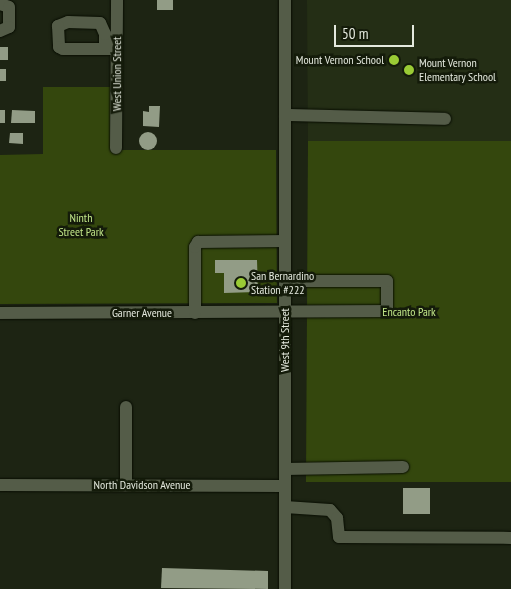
<!DOCTYPE html>
<style>
body{margin:0}
#map{position:relative;width:511px;height:589px;overflow:hidden;background:#1d2413;font-family:"PT Sans Narrow",sans-serif}
div>[style]{position:absolute}
[style*='--x']{left:calc(var(--x)*1px);top:calc(var(--y)*1px);width:calc(var(--w)*1px);rotate:calc(var(--a)*1deg)}
.built>*{inset:0;background:#242e15}
.green>*{inset:0;background:#34470d}
.building>*{inset:0;background:#929c86}
.round{border-radius:50%}
.roads{filter:drop-shadow(0 0 1px #080d01) drop-shadow(0 0 1px #080d01)}
.minor>*{height:12px;margin:-6px;padding:0 6px;transform-origin:6px;border-radius:6px;background:#545c48}
.dots>*{width:14px;height:14px;translate:-50% -50%;box-sizing:border-box;border:2px solid #141b0a;border-radius:50%}
span{translate:-50% -50%;white-space:nowrap;text-align:center;line-height:1.15;-webkit-text-stroke:5px #141b0a;paint-order:stroke}
.poi-label{font-size:12px;color:#e4e9de}
.right{translate:-100% -50%;text-align:right}
.left{translate:0 -50%;text-align:left}
.street-label{font-size:12px;color:#e4e9de}
.park-label{font-size:12px;color:#c1e689}
.scale{position:absolute;left:334px;top:25px;width:80px;height:22px;box-sizing:border-box;border:2px solid #e4e9de;border-top:0;padding-left:6px;font-size:15px;line-height:18px;white-space:nowrap;color:#e4e9de;-webkit-text-stroke:4px #141b0a;paint-order:stroke}
</style>
<div id="map">
<div class="built">
<div style="clip-path:polygon(307px 0,511px 0,511px 141px,308px 141px)"></div>
</div>
<div class="green">
<div style="clip-path:polygon(43px 87px,110px 87px,110px 150px,276px 150px,277px 303px,0 304px,0 155px,43px 154px)"></div>
<div style="clip-path:polygon(308px 141px,511px 141px,511px 482px,306px 482px)"></div>
</div>
<div class="building">
<div style="clip-path:polygon(157px 0,173px 0,173px 10px,157px 10px)"></div>
<div style="clip-path:polygon(0 47px,8px 47px,8px 60px,0 60px)"></div>
<div style="clip-path:polygon(0 69px,6px 69px,6px 81px,0 81px)"></div>
<div style="clip-path:polygon(149px 106px,160px 106px,159px 127px,143px 126px,143px 111px,149px 112px)"></div>
<div style="clip-path:polygon(0 110px,5px 110px,5px 123px,0 123px)"></div>
<div style="clip-path:polygon(12px 110px,35px 111px,35px 123px,11px 123px)"></div>
<div class="round" style="left:139px;top:132px;width:18px;height:18px"></div>
<div style="clip-path:polygon(10px 133px,23px 133px,23px 144px,9px 143px)"></div>
<div style="clip-path:polygon(215px 260px,257px 260px,258px 292px,224px 293px,224px 273px,215px 273px)"></div>
<div style="clip-path:polygon(403px 488px,430px 488px,430px 514px,403px 514px)"></div>
<div style="clip-path:polygon(162px 568px,268px 571px,268px 589px,161px 588px)"></div>
</div>
<div class="roads">
<div class="minor">
<div style="--x:0;--y:4;--w:9;--a:18"></div>
<div style="--x:9;--y:7;--w:20;--a:90"></div>
<div style="--x:9;--y:27;--w:10;--a:156"></div>
<div style="--x:105;--y:49;--w:15;--a:-90"></div>
<div style="--x:105;--y:34;--w:12;--a:-114"></div>
<div style="--x:100;--y:23;--w:32;--a:-178"></div>
<div style="--x:68;--y:22;--w:11;--a:158"></div>
<div style="--x:58;--y:26;--w:21;--a:87"></div>
<div style="--x:59;--y:47;--w:4;--a:27"></div>
<div style="--x:63;--y:49;--w:53;--a:0"></div>
<div style="--x:285;--y:115;--w:160;--a:1.4"></div>
<div style="--x:116;--y:148;--w:148;--a:-89.6"></div>
<div style="--x:0;--y:313;--w:387;--a:-0.3"></div>
<div style="--x:387;--y:311;--w:30;--a:-90"></div>
<div style="--x:387;--y:281;--w:102;--a:180"></div>
<div style="--x:195;--y:313;--w:66;--a:-90"></div>
<div style="--x:195;--y:247;--w:6;--a:-59"></div>
<div style="--x:198;--y:242;--w:87;--a:-0.7"></div>
<div style="--x:126;--y:407;--w:78;--a:90"></div>
<div style="--x:285;--y:469;--w:118;--a:-1"></div>
<div style="--x:0;--y:485;--w:285;--a:0.2"></div>
<div style="--x:285;--y:507;--w:45;--a:3.8"></div>
<div style="--x:330;--y:510;--w:11;--a:49"></div>
<div style="--x:337;--y:518;--w:19;--a:84"></div>
<div style="--x:339;--y:537;--w:172;--a:0.3"></div>
<div style="--x:285;--y:589;--w:589;--a:-90"></div>
</div>
</div>
<div class="dots">
<div style="left:394px;top:60px;background:#9acb35"></div>
<div style="left:409px;top:70px;background:#9acb35"></div>
<div style="left:241px;top:283px;background:#9acb35"></div>
</div>
<div class="poi-label">
<span class="right" style="left:384px;top:60px">Mount Vernon School</span>
<span class="left" style="left:419px;top:70px">Mount Vernon<br>Elementary School</span>
<span class="left" style="left:251px;top:283px">San Bernardino<br>Station #222</span>
</div>
<div class="street-label">
<span style="left:117px;top:74px;rotate:-90deg">West Union Street</span>
<span style="left:142px;top:313px">Garner Avenue</span>
<span style="left:285px;top:340px;rotate:-90deg">West 9th Street</span>
<span style="left:142px;top:485px">North Davidson Avenue</span>
</div>
<div class="park-label">
<span style="left:81px;top:225px">Ninth<br>Street Park</span>
<span style="left:409px;top:312px">Encanto Park</span>
</div>
<div class="scale">50 m</div>
</div>
